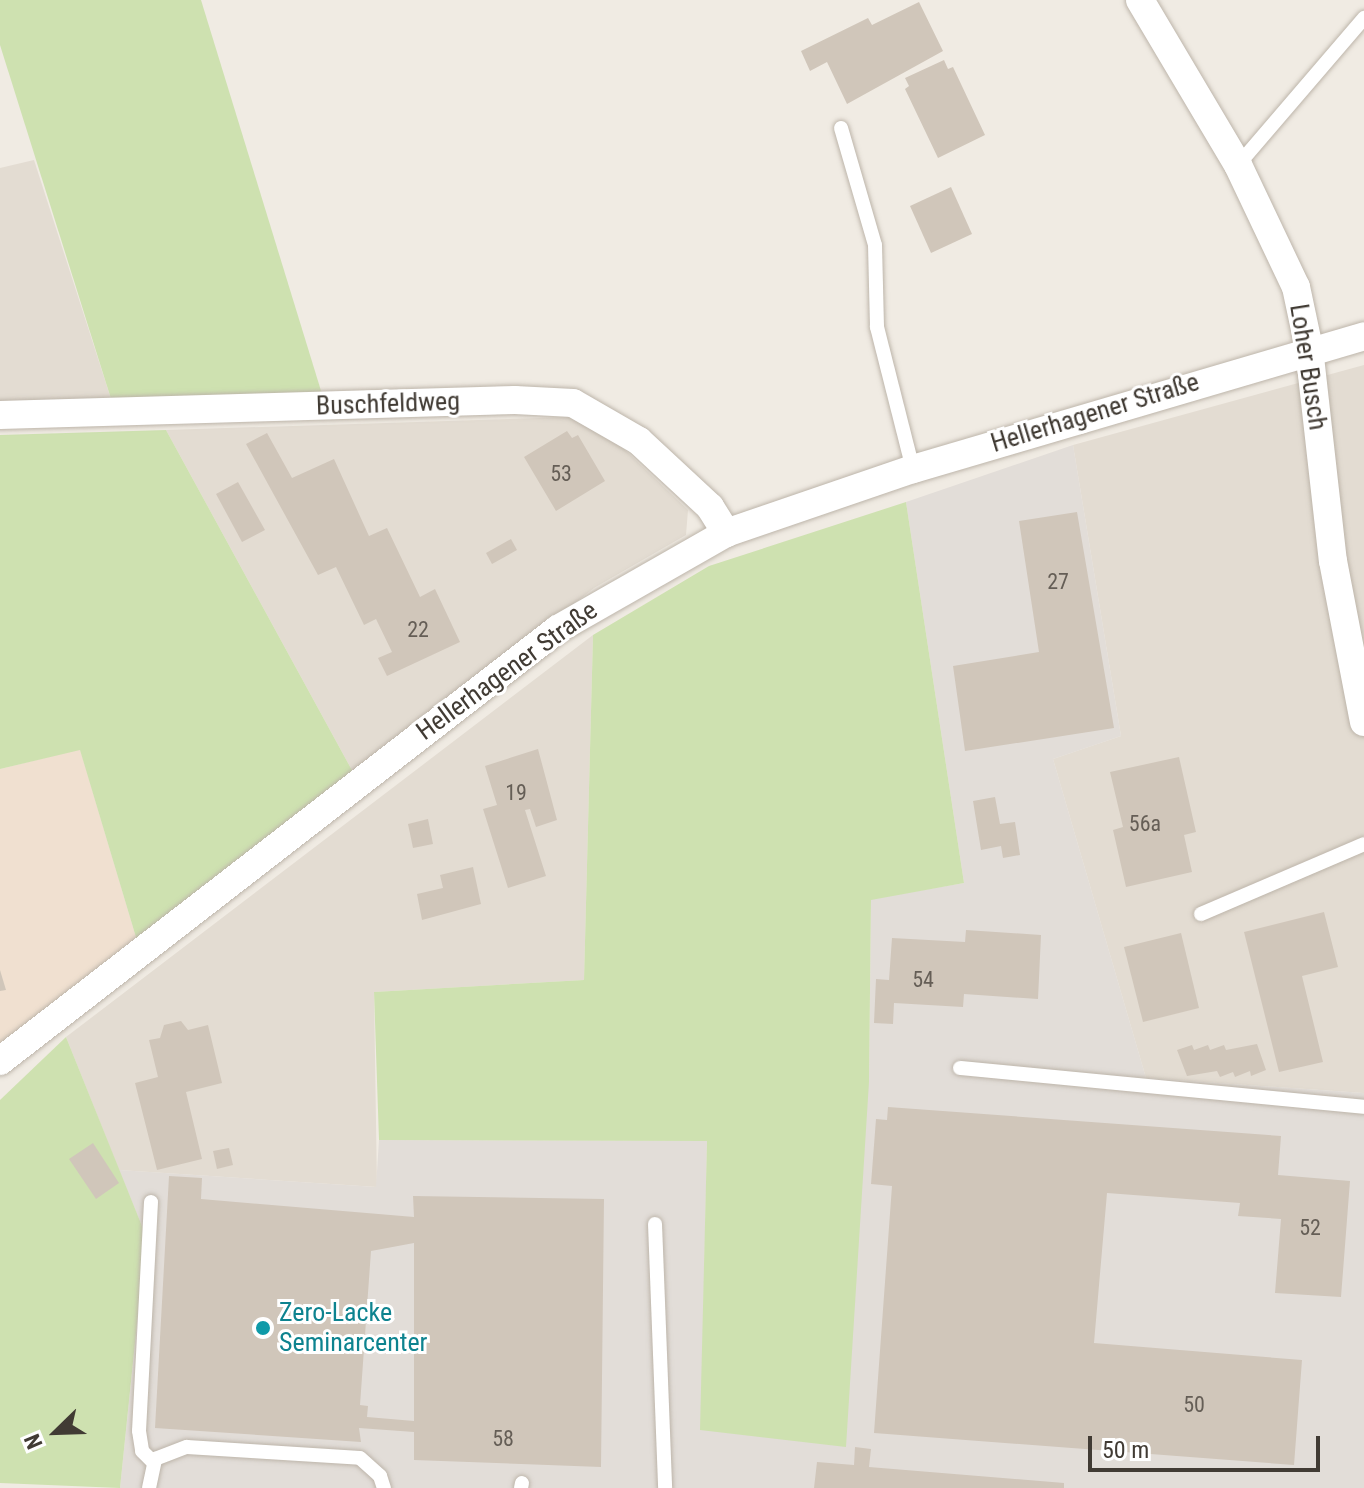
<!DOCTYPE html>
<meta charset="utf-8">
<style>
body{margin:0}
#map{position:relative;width:1364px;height:1488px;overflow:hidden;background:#f0ebe3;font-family:"Roboto Condensed",sans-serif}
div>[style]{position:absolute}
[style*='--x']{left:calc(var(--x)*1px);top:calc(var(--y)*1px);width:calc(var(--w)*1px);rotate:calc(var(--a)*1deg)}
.residential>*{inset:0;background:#e3dcd2}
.commercial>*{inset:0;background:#f0e0d0}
.industrial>*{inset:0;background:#e2ddd8}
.green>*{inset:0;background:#cee1b0}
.building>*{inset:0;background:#d0c6ba}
.roads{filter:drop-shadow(0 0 2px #bdb5aa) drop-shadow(0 0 2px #bdb5aa)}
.lane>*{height:14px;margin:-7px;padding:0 7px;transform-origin:7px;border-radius:7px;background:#fff}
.street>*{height:28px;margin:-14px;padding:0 14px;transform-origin:14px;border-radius:14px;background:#fff}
.dots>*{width:22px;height:22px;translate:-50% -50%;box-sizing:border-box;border:4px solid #fff;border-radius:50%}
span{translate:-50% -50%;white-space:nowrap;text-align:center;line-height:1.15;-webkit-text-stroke:6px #fff;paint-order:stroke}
.number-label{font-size:22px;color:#655e56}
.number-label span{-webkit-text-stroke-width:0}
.street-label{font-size:26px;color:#413b34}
.culture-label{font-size:26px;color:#0d838f}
.left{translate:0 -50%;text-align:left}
.north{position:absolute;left:16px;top:1392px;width:80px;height:80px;-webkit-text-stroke:6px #fff;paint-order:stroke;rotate:247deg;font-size:22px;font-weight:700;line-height:32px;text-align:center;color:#413b34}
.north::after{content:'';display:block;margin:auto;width:28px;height:36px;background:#413b34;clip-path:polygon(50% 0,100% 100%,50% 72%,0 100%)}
.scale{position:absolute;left:1088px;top:1436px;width:232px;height:36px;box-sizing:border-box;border:4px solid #413b34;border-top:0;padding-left:10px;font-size:24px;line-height:28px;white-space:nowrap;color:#413b34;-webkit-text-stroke:6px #fff;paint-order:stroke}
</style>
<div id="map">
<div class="residential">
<div style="clip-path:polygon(34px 160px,112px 402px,0 405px,0 168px)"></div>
<div style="clip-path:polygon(1364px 365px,1364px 1093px,1146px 1078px,1053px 759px,1121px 736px,1073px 445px)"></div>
<div style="clip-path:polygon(571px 417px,607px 433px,688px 510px,686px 535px,594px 588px,354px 774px,166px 430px)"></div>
<div style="clip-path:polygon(593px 635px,584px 980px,374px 992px,377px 1187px,119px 1170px,66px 1037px)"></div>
</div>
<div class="commercial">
<div style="clip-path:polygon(80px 749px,138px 944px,0 1056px,0 769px)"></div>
</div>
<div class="industrial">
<div style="clip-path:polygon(1073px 445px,1121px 736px,1053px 759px,1146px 1078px,1364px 1093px,1364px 1488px,120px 1488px,146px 1236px,119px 1170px,376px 1187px,379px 1140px,707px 1141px,701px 1430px,869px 1082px,871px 899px,964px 883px,906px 502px)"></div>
</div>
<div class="green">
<div style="clip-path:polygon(0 0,201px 0,322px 394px,112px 402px,0 45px)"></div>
<div style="clip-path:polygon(166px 430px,354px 774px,138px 944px,80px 750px,0 769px,0 435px)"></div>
<div style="clip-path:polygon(906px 502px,964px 883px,871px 900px,869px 1082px,846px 1447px,700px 1430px,707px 1141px,379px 1140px,374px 992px,584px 980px,593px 635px,709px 566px)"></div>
<div style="clip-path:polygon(66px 1037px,146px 1236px,120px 1488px,0 1483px,0 1100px)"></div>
</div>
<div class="building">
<div style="clip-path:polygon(919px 2px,943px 51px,847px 104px,827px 62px,810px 71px,801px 51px,868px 18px,872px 25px)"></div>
<div style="clip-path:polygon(944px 60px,948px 69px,953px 67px,985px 135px,938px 158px,905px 89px,909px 86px,905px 78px)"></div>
<div style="clip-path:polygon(951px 187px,972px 234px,931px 253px,910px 206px)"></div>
<div style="clip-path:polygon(567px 431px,572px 438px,578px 435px,605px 481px,556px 511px,524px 457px)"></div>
<div style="clip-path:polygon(267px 433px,292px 478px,334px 459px,369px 536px,387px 528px,420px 597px,435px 589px,460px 642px,387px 676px,378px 658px,392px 652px,376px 619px,364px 625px,336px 567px,318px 575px,246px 444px)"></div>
<div style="clip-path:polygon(238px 482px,265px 530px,242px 542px,216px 494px)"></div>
<div style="clip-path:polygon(1077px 512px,1114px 728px,965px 751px,953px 666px,1039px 652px,1019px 521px)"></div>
<div style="clip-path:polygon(511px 539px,517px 550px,492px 564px,486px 553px)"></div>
<div style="clip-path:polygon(538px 749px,557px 820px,536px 827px,530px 809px,525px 810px,546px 876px,508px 888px,483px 809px,497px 805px,485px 766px)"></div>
<div style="clip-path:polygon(1179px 757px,1196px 832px,1184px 835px,1192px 872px,1126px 887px,1113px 830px,1123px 827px,1110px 772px)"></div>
<div style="clip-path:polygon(995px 797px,1000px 824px,1015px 822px,1020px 855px,1003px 858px,1001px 846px,981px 850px,973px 801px)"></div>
<div style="clip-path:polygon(428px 819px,433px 844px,413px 848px,408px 824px)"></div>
<div style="clip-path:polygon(473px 867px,481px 904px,422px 920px,417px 894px,443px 888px,440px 875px)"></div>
<div style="clip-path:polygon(1324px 912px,1338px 967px,1302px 976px,1323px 1062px,1279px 1072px,1244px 932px)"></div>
<div style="clip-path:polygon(966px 930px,1041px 935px,1038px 999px,964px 994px,963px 1007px,894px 1003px,893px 1024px,874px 1023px,876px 979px,889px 980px,892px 938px,965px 942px)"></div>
<div style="clip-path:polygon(1181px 933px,1199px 1008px,1143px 1022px,1124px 947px)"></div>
<div style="clip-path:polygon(0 970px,6px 990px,0 991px)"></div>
<div style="clip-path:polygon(181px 1021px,188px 1030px,208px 1025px,222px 1083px,186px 1092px,202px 1159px,157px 1170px,135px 1083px,158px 1077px,149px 1040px,160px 1038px,164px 1025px)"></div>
<div style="clip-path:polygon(1257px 1044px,1266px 1070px,1251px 1076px,1250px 1071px,1235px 1077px,1233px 1072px,1220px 1077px,1217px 1071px,1187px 1076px,1177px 1050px,1192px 1045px,1194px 1050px,1208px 1045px,1210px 1050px,1224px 1045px,1226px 1050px)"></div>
<div style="clip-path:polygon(888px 1107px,1281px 1136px,1278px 1175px,1350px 1181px,1341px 1297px,1275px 1293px,1281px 1219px,1238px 1216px,1240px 1203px,1107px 1193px,1094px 1343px,1302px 1360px,1294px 1465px,874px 1433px,892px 1186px,871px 1184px,876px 1119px,887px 1120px)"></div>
<div style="clip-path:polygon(93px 1143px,119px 1183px,96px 1199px,69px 1159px)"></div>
<div style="clip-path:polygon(229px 1148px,233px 1165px,217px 1169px,213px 1151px)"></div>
<div style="clip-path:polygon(evenodd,169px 1176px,202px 1178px,201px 1199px,414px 1217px,413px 1196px,604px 1199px,601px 1467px,414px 1460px,414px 1432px,359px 1428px,361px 1442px,155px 1428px,169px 1176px,414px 1243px,414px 1421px,367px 1417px,368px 1406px,360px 1405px,371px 1251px,414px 1243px)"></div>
<div style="clip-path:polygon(855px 1447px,871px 1449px,869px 1467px,1064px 1483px,1064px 1488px,814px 1488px,817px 1462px,854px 1465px)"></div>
</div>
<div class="roads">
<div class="lane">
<div style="--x:841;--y:128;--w:122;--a:73.8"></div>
<div style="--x:875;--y:245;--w:82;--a:88.6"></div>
<div style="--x:877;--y:327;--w:146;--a:75.8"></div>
<div style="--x:1238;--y:165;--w:194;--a:-49.4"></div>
<div style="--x:1201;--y:914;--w:177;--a:-23.2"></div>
<div style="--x:960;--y:1068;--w:406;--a:5.5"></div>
<div style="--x:151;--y:1202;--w:229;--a:93"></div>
<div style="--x:139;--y:1431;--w:20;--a:81"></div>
<div style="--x:142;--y:1451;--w:16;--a:45"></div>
<div style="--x:655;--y:1224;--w:264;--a:87.8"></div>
<div style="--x:149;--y:1488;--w:30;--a:-78"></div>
<div style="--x:155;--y:1459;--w:34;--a:-21"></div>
<div style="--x:187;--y:1447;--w:173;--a:3.6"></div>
<div style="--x:360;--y:1458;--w:27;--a:42"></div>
<div style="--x:380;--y:1476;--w:13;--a:72"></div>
<div style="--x:521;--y:1488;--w:5;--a:-79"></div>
</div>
<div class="street">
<div style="--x:1140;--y:0;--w:192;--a:59.3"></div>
<div style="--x:1238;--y:165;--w:135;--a:64.6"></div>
<div style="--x:1296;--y:287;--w:62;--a:78"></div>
<div style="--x:1309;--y:348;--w:214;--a:83.6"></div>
<div style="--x:1333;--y:561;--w:164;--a:79.1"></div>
<div style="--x:0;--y:415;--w:515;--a:-1.67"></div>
<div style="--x:515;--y:400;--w:58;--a:3"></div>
<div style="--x:573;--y:403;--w:76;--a:29.9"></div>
<div style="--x:639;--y:441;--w:97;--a:42.9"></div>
<div style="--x:710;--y:507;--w:31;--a:58"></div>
<div style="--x:0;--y:1061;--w:706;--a:-37.75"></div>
<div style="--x:558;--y:629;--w:193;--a:-29.7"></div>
<div style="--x:726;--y:533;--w:198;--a:-18.9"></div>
<div style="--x:913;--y:469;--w:470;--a:-16.4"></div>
</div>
</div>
<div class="dots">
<div style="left:263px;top:1328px;background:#0f9aa8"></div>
</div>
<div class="number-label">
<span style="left:561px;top:474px">53</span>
<span style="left:1058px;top:582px">27</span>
<span style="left:418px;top:630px">22</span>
<span style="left:516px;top:793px">19</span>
<span style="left:1145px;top:824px">56a</span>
<span style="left:923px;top:980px">54</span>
<span style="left:1310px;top:1228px">52</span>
<span style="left:1194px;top:1405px">50</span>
<span style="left:503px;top:1439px">58</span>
</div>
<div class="street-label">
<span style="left:1308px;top:367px;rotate:81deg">Loher Busch</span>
<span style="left:388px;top:404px;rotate:-2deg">Buschfeldweg</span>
<span style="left:1095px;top:413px;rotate:-17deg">Hellerhagener Straße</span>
<span style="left:507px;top:671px;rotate:-36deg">Hellerhagener Straße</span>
</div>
<div class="culture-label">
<span class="left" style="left:279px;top:1328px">Zero-Lacke<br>Seminarcenter</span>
</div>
<div class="north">N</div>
<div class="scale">50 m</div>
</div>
